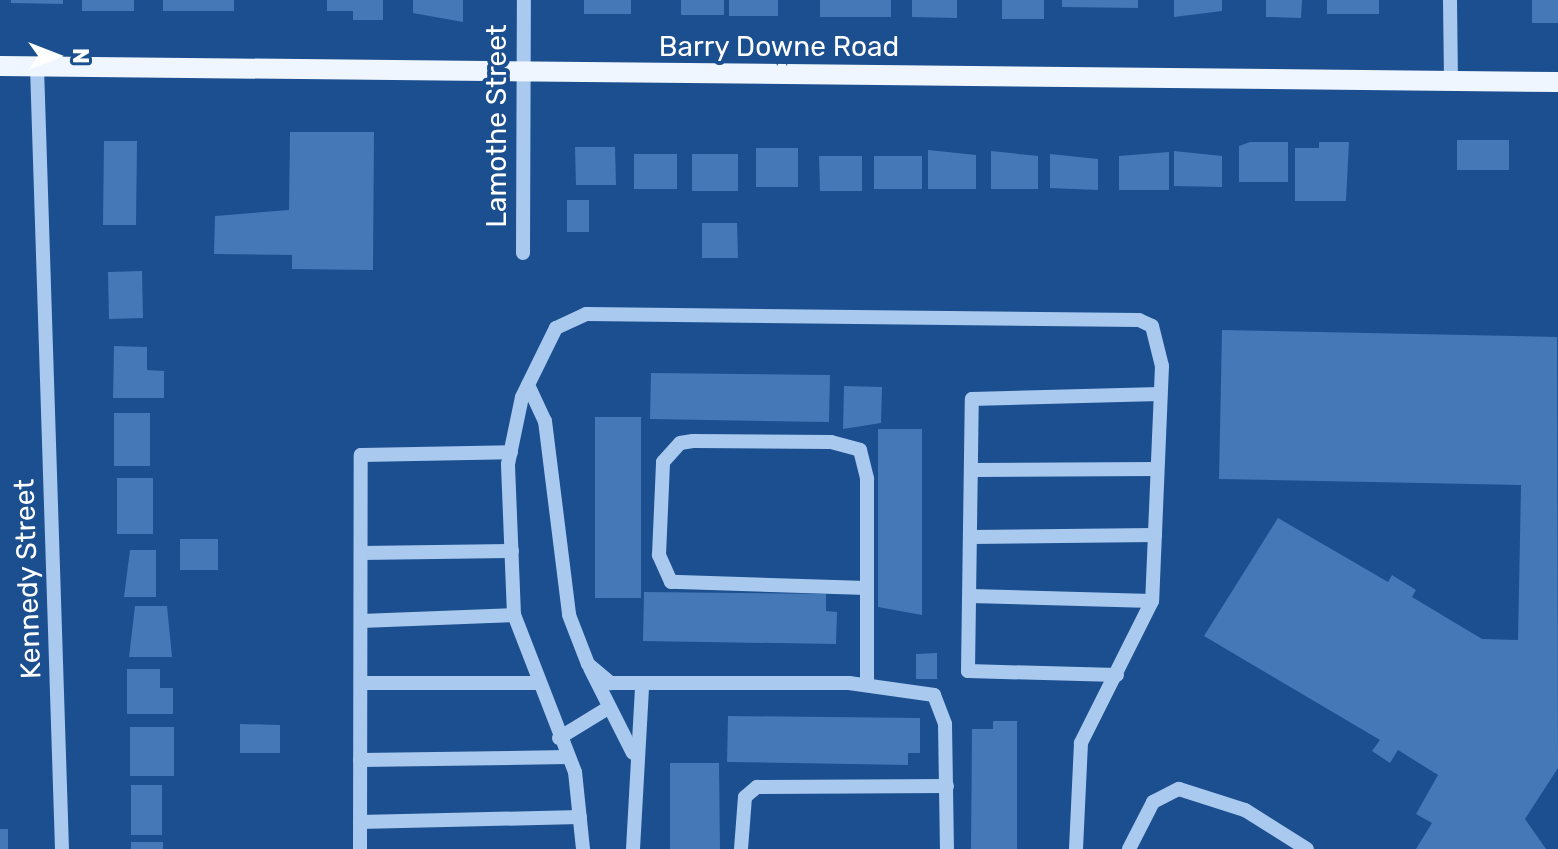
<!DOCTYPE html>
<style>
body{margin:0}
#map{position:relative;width:1558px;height:849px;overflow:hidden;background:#1b4f8f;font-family:Rubik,sans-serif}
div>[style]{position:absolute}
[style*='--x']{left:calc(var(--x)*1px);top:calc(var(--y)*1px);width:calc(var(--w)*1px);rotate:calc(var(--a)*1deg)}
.building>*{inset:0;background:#4478b7}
.minor>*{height:14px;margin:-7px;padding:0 7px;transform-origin:7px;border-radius:7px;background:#a9c9ee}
.major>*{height:20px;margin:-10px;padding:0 10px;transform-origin:10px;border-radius:10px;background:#f0f6ff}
span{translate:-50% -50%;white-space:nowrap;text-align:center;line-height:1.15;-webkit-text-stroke:8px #1b4f8f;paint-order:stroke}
.street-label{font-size:28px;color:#fff}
.north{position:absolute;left:16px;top:16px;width:80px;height:80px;-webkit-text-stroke:6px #1b4f8f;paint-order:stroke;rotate:90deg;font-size:22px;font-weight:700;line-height:32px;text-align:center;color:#fff}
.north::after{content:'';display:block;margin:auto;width:28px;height:36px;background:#fff;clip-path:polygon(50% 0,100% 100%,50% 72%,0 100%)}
</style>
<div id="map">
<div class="building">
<div style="clip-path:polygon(11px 0,63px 0,63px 4px,11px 3px)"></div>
<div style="clip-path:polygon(82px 0,134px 0,134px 11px,82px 11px)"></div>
<div style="clip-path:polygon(163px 0,234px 0,234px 11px,163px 11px)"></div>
<div style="clip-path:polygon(327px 0,383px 0,383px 20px,353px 20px,353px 11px,327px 11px)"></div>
<div style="clip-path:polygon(413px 0,463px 0,463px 22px,413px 13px)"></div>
<div style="clip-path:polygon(584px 0,631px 0,631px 14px,584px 14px)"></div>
<div style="clip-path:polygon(681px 0,724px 0,724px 15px,681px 15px)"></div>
<div style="clip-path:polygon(729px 0,778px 0,778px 16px,729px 16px)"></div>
<div style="clip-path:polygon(820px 0,891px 0,891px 17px,820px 17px)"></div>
<div style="clip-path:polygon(912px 0,957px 0,957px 18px,912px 17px)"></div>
<div style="clip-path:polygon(1002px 0,1044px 0,1044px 19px,1002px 19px)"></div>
<div style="clip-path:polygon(1062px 0,1138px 0,1138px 8px,1062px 7px)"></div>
<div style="clip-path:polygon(1174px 0,1222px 0,1222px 11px,1174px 17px)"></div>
<div style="clip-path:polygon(1266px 0,1302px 0,1301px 18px,1266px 17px)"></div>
<div style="clip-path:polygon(1327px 0,1379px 0,1379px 14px,1327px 14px)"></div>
<div style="clip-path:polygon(1532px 0,1558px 0,1558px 23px,1532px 23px)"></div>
<div style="clip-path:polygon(290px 132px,374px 132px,373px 270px,292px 269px,292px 255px,214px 254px,215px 216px,289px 210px)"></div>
<div style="clip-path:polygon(1457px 140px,1509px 140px,1509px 170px,1457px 170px)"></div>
<div style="clip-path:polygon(104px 141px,137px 141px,136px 225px,103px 225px)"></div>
<div style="clip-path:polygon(1250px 142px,1288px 142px,1288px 182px,1239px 182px,1239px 146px)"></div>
<div style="clip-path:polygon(1319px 142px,1349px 142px,1346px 201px,1295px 201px,1295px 148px,1319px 148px)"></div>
<div style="clip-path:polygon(575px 147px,615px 147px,616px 185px,576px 185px)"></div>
<div style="clip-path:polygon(756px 148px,798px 148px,798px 187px,756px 187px)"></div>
<div style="clip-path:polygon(928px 150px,976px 155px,976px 189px,928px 189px)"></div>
<div style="clip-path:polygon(991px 151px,1038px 156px,1038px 189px,991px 189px)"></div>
<div style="clip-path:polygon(1174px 151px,1222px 156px,1222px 187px,1174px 186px)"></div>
<div style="clip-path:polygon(1169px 152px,1169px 190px,1119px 190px,1119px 156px)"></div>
<div style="clip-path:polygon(634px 154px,677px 154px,677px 189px,634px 189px)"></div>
<div style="clip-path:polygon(692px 154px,738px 154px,738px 191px,692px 191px)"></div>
<div style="clip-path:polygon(1050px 154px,1098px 159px,1098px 190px,1050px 188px)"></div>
<div style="clip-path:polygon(819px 156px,862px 156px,862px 191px,820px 191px)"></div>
<div style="clip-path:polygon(874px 156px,922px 156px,922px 189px,874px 189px)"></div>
<div style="clip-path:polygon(567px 200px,589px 200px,589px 232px,567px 232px)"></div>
<div style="clip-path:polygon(702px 223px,737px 223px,738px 258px,702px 258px)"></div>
<div style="clip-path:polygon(142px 271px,143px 318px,109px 319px,108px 272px)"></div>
<div style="clip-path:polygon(1222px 330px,1557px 337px,1558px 768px,1525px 819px,1546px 849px,1416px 849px,1432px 823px,1416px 814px,1438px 775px,1398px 750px,1390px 763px,1372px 751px,1380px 740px,1204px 636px,1278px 518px,1388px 582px,1392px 575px,1416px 590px,1412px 597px,1482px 639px,1518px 640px,1521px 485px,1219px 479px)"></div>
<div style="clip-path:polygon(114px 346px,147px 347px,147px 370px,164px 371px,164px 398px,113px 398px)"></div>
<div style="clip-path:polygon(651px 373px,830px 375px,829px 422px,650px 419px)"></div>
<div style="clip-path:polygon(844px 386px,882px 387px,881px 423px,843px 429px)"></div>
<div style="clip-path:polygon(114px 413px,150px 413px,150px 466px,114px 466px)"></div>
<div style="clip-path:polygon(595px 417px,641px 417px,641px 598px,595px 598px)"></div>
<div style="clip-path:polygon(878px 429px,922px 429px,922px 615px,878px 607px)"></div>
<div style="clip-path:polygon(117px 478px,153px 478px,153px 534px,117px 534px)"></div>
<div style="clip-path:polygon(180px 539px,218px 539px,218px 570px,180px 570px)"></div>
<div style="clip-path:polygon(130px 550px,156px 550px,156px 597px,124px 597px)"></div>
<div style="clip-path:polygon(644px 592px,826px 594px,826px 611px,837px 612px,836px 644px,643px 641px)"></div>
<div style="clip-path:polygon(135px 606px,167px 606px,172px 657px,129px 657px)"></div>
<div style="clip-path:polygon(937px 653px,937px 679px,916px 679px,916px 654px)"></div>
<div style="clip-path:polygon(127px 669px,160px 669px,160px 688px,173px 688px,173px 714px,127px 714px)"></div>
<div style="clip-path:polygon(728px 716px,920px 718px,920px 753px,908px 753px,908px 765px,727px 762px)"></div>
<div style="clip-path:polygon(993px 721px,1017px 721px,1017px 849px,971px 849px,972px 729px,993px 729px)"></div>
<div style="clip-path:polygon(240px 724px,280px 725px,280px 753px,240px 753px)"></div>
<div style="clip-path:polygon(130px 727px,174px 727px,174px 776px,130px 776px)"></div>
<div style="clip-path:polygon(670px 763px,719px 763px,720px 849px,670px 849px)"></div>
<div style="clip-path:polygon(131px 785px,162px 785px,162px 835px,131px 835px)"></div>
<div style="clip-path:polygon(0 829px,8px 829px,8px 849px,0 849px)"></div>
<div style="clip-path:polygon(131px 842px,163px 842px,163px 849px,131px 849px)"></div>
</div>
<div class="minor">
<div style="--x:1450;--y:0;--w:78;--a:89.3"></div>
<div style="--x:37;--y:67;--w:782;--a:88.17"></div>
<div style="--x:523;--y:253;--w:253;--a:-89.8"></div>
<div style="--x:528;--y:385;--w:40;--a:65"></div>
<div style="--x:545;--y:421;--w:195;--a:82.9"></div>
<div style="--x:569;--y:615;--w:53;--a:68.8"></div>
<div style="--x:588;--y:664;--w:30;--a:40"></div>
<div style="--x:611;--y:683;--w:238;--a:0"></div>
<div style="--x:849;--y:683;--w:86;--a:8"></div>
<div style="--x:934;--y:695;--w:31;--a:69"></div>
<div style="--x:945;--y:724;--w:125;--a:89.1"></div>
<div style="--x:972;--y:470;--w:185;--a:-0.3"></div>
<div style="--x:971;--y:537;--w:184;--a:-0.6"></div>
<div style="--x:361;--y:553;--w:151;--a:-0.8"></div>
<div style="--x:867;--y:588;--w:196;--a:-178.2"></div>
<div style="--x:671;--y:582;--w:30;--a:-114"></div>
<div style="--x:659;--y:555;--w:93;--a:-87.5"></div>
<div style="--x:663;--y:462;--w:25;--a:-48"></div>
<div style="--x:680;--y:443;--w:13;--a:-9"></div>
<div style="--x:693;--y:441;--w:138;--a:0.4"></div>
<div style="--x:831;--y:442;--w:30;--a:15"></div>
<div style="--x:860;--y:450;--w:30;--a:76"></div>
<div style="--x:867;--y:479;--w:206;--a:90"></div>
<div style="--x:970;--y:596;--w:182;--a:1.6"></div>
<div style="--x:361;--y:621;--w:153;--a:-2.2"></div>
<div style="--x:590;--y:668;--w:95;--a:63.2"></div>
<div style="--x:1117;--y:675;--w:149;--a:-178.5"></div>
<div style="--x:968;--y:671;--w:272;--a:-89.2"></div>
<div style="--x:972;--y:399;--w:188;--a:-1.5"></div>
<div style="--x:361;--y:683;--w:176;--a:0"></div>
<div style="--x:559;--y:738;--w:57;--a:-31.5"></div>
<div style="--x:360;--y:760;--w:208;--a:-0.8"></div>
<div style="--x:360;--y:822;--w:220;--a:-1.3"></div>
<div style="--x:360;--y:849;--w:394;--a:-89.9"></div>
<div style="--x:361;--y:455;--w:150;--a:-1.1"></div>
<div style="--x:583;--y:849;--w:77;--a:-95.9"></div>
<div style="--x:575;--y:772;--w:168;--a:-111.2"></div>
<div style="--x:514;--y:615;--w:151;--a:-92.3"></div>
<div style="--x:508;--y:464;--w:68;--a:-78.2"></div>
<div style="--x:522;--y:397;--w:77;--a:-63.8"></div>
<div style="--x:556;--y:328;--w:33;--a:-25"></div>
<div style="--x:586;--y:314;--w:553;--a:0.62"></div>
<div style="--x:1139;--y:320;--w:14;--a:25"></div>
<div style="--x:1152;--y:326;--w:41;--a:76"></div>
<div style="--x:1162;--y:366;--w:235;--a:92.4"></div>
<div style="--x:1152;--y:601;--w:159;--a:116.6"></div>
<div style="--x:1081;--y:743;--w:106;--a:92.7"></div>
<div style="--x:633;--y:849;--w:163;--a:-86.8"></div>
<div style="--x:741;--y:849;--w:52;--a:-85.6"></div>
<div style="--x:745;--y:797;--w:16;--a:-40"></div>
<div style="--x:757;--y:787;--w:190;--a:-0.3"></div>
<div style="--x:1129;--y:849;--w:53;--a:-62.9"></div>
<div style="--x:1153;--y:802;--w:29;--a:-27"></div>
<div style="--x:1179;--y:789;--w:69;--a:17.7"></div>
<div style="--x:1245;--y:810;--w:73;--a:32.2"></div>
</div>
<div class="major">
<div style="--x:0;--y:66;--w:1558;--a:0.59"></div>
</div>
<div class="street-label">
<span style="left:779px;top:47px">Barry Downe Road</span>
<span style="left:497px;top:126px;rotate:-90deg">Lamothe Street</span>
<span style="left:28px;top:579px;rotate:-92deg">Kennedy Street</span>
</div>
<div class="north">N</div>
</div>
